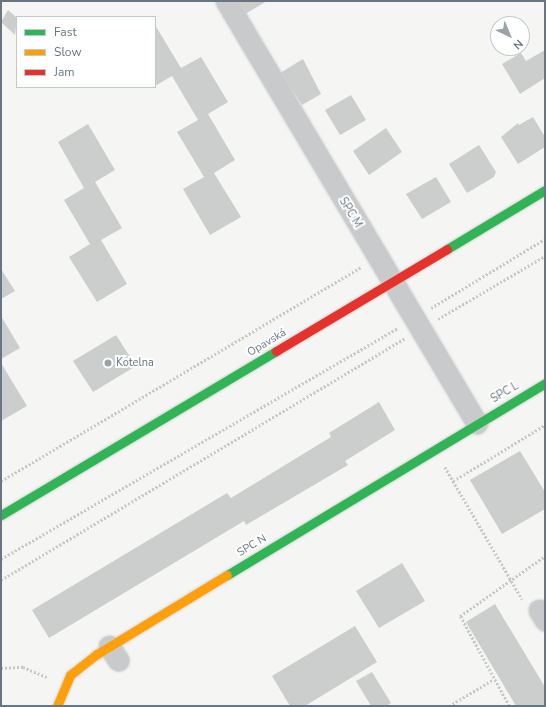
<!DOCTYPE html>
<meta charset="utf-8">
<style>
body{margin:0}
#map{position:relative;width:546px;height:707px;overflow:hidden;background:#f5f5f3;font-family:"Nunito Sans",sans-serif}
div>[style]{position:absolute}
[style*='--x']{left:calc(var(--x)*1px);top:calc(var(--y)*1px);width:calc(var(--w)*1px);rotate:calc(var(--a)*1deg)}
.building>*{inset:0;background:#cccdcd}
.path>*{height:2.5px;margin-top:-1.25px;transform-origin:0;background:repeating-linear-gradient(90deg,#c7c8c8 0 2px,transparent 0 4px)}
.roads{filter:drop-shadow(0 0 1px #d1d2d3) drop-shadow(0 0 1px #d1d2d3)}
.street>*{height:21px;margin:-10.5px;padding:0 10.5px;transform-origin:10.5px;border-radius:10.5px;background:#c9cacb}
.fast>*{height:9px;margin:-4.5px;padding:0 4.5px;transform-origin:4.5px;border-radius:4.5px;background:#30b455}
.slow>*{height:9px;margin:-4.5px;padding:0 4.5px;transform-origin:4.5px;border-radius:4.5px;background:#ff9f0a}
.jam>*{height:9px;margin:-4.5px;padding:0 4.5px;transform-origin:4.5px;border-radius:4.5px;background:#e5322d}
.dots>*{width:11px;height:11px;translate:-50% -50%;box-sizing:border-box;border:2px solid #fff;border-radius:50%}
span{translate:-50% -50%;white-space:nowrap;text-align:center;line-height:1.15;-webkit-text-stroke:4px #fff;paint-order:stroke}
.street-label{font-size:11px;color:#667783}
.poi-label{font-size:11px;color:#667783}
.left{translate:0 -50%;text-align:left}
.frame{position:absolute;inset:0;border:2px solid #667783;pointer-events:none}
.legend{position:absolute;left:16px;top:16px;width:140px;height:72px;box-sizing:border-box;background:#fff;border:1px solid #c2c9cd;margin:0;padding:5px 7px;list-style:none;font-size:12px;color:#667783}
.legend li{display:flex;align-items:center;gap:8px;height:20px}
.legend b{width:20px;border:1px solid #c2c9cd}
.north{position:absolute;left:490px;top:16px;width:40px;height:40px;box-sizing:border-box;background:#fff;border:1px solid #c2c9cd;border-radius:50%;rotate:136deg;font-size:11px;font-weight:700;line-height:16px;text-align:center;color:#667783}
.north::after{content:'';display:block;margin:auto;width:14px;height:18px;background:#98a3aa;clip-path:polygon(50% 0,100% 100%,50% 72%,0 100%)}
</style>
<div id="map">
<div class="building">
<div style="clip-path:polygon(237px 1px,267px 1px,245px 14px)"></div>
<div style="clip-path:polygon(8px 10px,17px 18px,15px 35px,1px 22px)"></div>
<div style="clip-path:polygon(155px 25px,181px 68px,201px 57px,228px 102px,208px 114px,235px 160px,214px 173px,241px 217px,210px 235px,183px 189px,204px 177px,177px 132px,198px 120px,172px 76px,155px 86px)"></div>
<div style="clip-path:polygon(545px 50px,545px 78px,520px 94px,502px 64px,521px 53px,526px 61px)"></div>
<div style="clip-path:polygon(303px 59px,321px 94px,302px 105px,280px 73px)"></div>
<div style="clip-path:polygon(351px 95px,366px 120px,340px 135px,325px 110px)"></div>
<div style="clip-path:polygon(533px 117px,545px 137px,545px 147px,518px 164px,501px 137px,518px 123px,519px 125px)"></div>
<div style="clip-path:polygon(88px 124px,115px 170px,95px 182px,122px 228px,101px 240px,127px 284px,97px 302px,69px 257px,90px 244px,64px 200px,84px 188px,58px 142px)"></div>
<div style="clip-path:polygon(386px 128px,402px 152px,369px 175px,353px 151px)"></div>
<div style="clip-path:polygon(479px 145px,496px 172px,494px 177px,467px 193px,449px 164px)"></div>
<div style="clip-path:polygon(436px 177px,451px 202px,422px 219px,406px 194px)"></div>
<div style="clip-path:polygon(1px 269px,15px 291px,1px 299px)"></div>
<div style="clip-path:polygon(1px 316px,20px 348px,1px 359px)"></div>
<div style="clip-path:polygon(116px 335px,136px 366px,93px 392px,73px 361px)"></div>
<div style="clip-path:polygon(1px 363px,27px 406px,1px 421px)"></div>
<div style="clip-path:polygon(379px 402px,395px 430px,345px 461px,348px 465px,246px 525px,244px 521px,49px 638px,32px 610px,227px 493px,231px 498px,331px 437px,329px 433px)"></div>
<div style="clip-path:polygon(520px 451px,545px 492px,545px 509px,502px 534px,470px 480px)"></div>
<div style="clip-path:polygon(402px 563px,425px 601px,379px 628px,356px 591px)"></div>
<div style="clip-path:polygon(495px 604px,545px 687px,545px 706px,516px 706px,466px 622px)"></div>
<div style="clip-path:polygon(355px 626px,377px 662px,305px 706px,290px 706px,272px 676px)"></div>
<div style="clip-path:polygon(372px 672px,391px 703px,386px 706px,371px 706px,356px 681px)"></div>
</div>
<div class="path">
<div style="--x:431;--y:308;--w:133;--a:-31.2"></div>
<div style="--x:438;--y:319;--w:124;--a:-30.5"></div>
<div style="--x:445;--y:467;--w:153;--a:59.7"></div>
<div style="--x:1;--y:481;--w:420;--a:-30.7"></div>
<div style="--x:453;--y:481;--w:108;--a:-31.3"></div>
<div style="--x:1;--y:559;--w:459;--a:-30.2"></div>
<div style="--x:1;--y:580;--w:470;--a:-30.9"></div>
<div style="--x:1;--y:668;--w:22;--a:-3"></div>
<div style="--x:23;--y:667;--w:26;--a:23"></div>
<div style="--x:449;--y:706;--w:52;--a:-31"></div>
<div style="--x:509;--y:706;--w:102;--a:-118.6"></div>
<div style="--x:460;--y:616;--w:104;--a:-35.2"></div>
</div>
<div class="roads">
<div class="street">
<div style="--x:226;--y:1;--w:491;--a:59.3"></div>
<div style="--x:539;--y:610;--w:12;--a:59"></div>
<div style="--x:109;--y:646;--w:17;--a:57"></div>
</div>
<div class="fast">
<div style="--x:447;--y:249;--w:114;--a:-31"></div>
<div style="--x:1;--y:515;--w:320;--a:-30.8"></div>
<div style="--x:227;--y:575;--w:371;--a:-31.1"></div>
</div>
<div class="slow">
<div style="--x:57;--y:706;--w:34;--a:-67"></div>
<div style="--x:70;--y:675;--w:34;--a:-38"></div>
<div style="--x:97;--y:654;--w:152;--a:-31.3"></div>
</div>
<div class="jam">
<div style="--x:276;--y:351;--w:199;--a:-30.8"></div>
</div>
</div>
<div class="dots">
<div style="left:108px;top:363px;background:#98a3aa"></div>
</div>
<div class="street-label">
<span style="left:350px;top:213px;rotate:59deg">SPC M</span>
<span style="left:267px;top:343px;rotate:-31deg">Opavská</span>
<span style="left:505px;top:393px;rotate:-30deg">SPC L</span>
<span style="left:252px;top:546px;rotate:-31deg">SPC N</span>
</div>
<div class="poi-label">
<span class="left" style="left:116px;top:363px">Kotelna</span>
</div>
<div class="frame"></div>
<ul class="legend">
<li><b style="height:5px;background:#30b455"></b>Fast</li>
<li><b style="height:5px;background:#ff9f0a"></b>Slow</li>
<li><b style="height:5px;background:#e5322d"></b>Jam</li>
</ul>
<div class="north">N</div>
</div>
